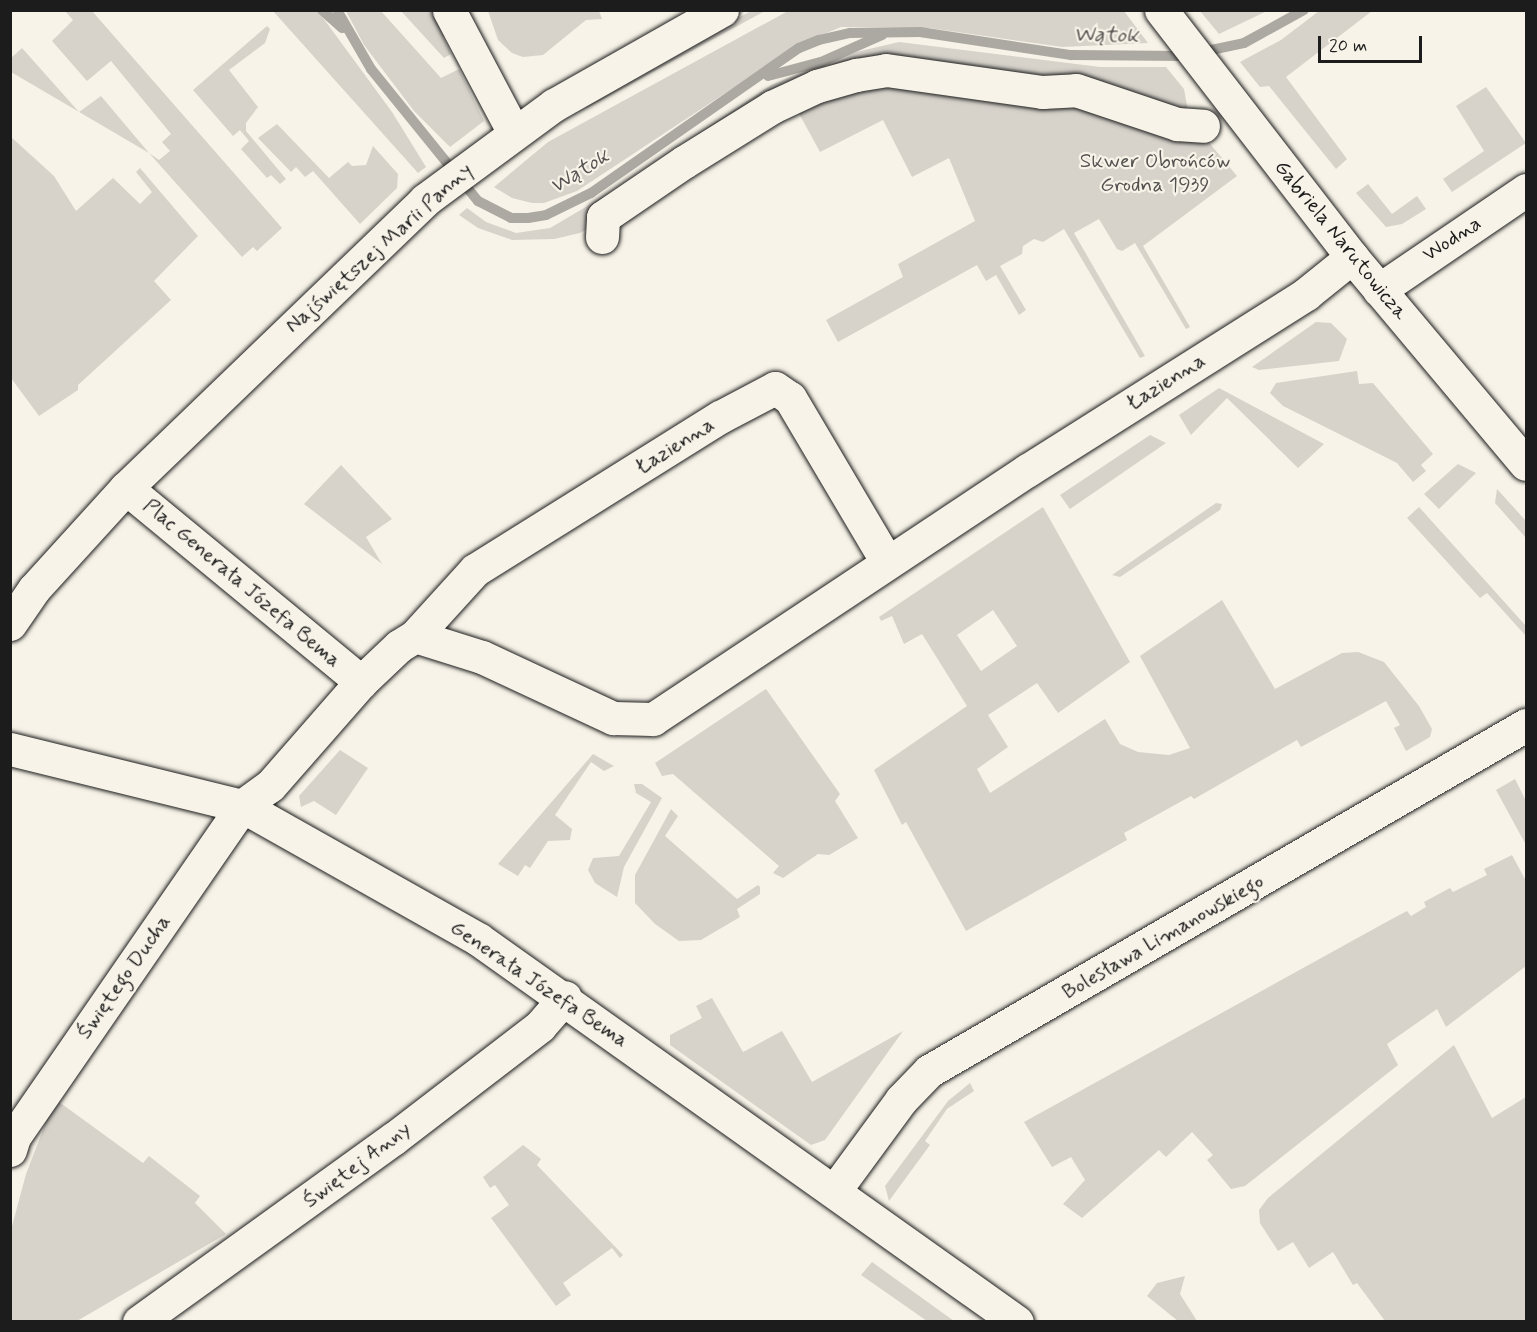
<!DOCTYPE html>
<meta charset="utf-8">
<style>
body{margin:0}
#map{position:relative;width:1537px;height:1332px;overflow:hidden;background:#f7f3e8;font-family:Mynerve,sans-serif}
div>[style]{position:absolute}
[style*='--x']{left:calc(var(--x)*1px);top:calc(var(--y)*1px);width:calc(var(--w)*1px);rotate:calc(var(--a)*1deg)}
.green>*{inset:0;background:#d7d3cb}
.stream>*{height:10px;margin:-5px;padding:0 5px;transform-origin:5px;border-radius:5px;background:#aca9a2}
.roads{filter:drop-shadow(0 0 2px #1c1c1c) drop-shadow(0 0 2px #1c1c1c)}
.minor>*{height:33px;margin:-16.5px;padding:0 16.5px;transform-origin:16.5px;border-radius:16.5px;background:#f7f3e8}
span{translate:-50% -50%;white-space:nowrap;text-align:center;line-height:1.15;-webkit-text-stroke:4.5px #f7f3e8;paint-order:stroke}
.park-label{font-size:21px;color:#545351}
.street-label{font-size:21px;color:#1c1c1c}
.water-label{font-size:22px;color:#565452;font-style:italic}
.frame{position:absolute;inset:0;border:12px solid #1c1c1c;pointer-events:none}
.scale{position:absolute;left:1318px;top:36px;width:104px;height:27px;box-sizing:border-box;border:3px solid #1c1c1c;border-top:0;padding-left:8px;font-size:18px;line-height:21px;white-space:nowrap;color:#1c1c1c;-webkit-text-stroke:4px #f7f3e8;paint-order:stroke}
</style>
<div id="map">
<div class="green">
<div style="clip-path:polygon(65px 11px,92px 11px,282px 228px,257px 251px,253px 247px,242px 257px,149px 153px,11px 72px,11px 58px,22px 48px,79px 112px,101px 96px,149px 153px,159px 160px,170px 151px,162px 142px,171px 134px,111px 61px,87px 81px,52px 41px,73px 20px)"></div>
<div style="clip-path:polygon(273px 11px,318px 11px,392px 112px,426px 167px,418px 173px)"></div>
<div style="clip-path:polygon(346px 11px,381px 11px,441px 78px,459px 69px,484px 121px,450px 147px,414px 111px,364px 45px)"></div>
<div style="clip-path:polygon(401px 11px,441px 11px,451px 33px,443px 37px,451px 54px,444px 58px)"></div>
<div style="clip-path:polygon(488px 11px,599px 11px,602px 19px,586px 20px,543px 55px,523px 57px,512px 53px,498px 40px)"></div>
<div style="clip-path:polygon(751px 11px,765px 11px,587px 108px,584px 103px)"></div>
<div style="clip-path:polygon(788px 11px,1124px 11px,1148px 43px,1062px 47px,929px 28px,841px 27px,798px 45px,577px 191px,544px 203px,532px 203px,512px 198px,494px 187px,548px 142px)"></div>
<div style="clip-path:polygon(1200px 11px,1267px 11px,1219px 34px)"></div>
<div style="clip-path:polygon(1319px 11px,1372px 11px,1286px 77px,1347px 159px,1336px 169px,1269px 86px,1260px 87px,1240px 62px,1281px 40px)"></div>
<div style="clip-path:polygon(267px 26px,270px 29px,265px 43px,229px 70px,258px 107px,246px 123px,246px 131px,286px 179px,280px 184px,271px 175px,267px 178px,241px 149px,249px 141px,240px 130px,233px 136px,193px 90px)"></div>
<div style="clip-path:polygon(899px 42px,1100px 67px,1166px 67px,1184px 89px,1189px 117px,869px 68px,580px 233px,554px 239px,512px 240px,478px 228px,459px 215px,467px 208px,486px 222px,516px 233px,550px 228px,613px 191px,771px 85px,839px 56px)"></div>
<div style="clip-path:polygon(864px 81px,1061px 103px,1201px 133px,1237px 176px,1143px 246px,1190px 327px,1186px 329px,1135px 243px,1122px 251px,1117px 249px,1099px 219px,1074px 233px,1145px 356px,1140px 358px,1064px 229px,1043px 242px,1034px 239px,1023px 246px,1022px 254px,1000px 266px,1026px 310px,1019px 315px,996px 275px,986px 281px,977px 265px,838px 342px,826px 320px,903px 277px,898px 264px,975px 221px,949px 158px,912px 177px,883px 120px,820px 152px,796px 108px)"></div>
<div style="clip-path:polygon(1486px 87px,1526px 143px,1452px 192px,1443px 179px,1484px 151px,1456px 106px)"></div>
<div style="clip-path:polygon(277px 124px,329px 178px,348px 162px,352px 166px,366px 165px,373px 146px,398px 174px,397px 188px,360px 224px,313px 171px,305px 177px,296px 167px,291px 172px,258px 138px)"></div>
<div style="clip-path:polygon(10px 136px,54px 176px,76px 211px,113px 178px,140px 204px,152px 192px,136px 172px,140px 168px,198px 236px,154px 281px,171px 300px,78px 385px,78px 390px,39px 416px,11px 378px)"></div>
<div style="clip-path:polygon(1368px 184px,1392px 214px,1417px 196px,1426px 209px,1402px 224px,1386px 227px,1356px 193px)"></div>
<div style="clip-path:polygon(1316px 322px,1331px 323px,1347px 339px,1339px 361px,1259px 370px,1252px 367px)"></div>
<div style="clip-path:polygon(1357px 371px,1359px 384px,1373px 383px,1433px 454px,1421px 465px,1426px 471px,1413px 482px,1397px 463px,1283px 406px,1270px 393px,1276px 383px)"></div>
<div style="clip-path:polygon(1219px 388px,1324px 444px,1298px 468px,1227px 398px,1191px 435px,1179px 415px)"></div>
<div style="clip-path:polygon(1150px 435px,1166px 443px,1070px 509px,1060px 495px)"></div>
<div style="clip-path:polygon(1458px 464px,1476px 473px,1439px 509px,1424px 494px)"></div>
<div style="clip-path:polygon(341px 465px,392px 519px,366px 537px,382px 564px,304px 504px)"></div>
<div style="clip-path:polygon(1497px 489px,1526px 521px,1526px 538px,1495px 503px)"></div>
<div style="clip-path:polygon(1216px 503px,1222px 504px,1220px 510px,1120px 577px,1112px 575px)"></div>
<div style="clip-path:polygon(evenodd,1043px 507px,1130px 662px,1058px 713px,1037px 683px,988px 715px,1008px 747px,977px 769px,990px 793px,1105px 719px,1120px 744px,1138px 752px,1169px 755px,1190px 748px,1140px 656px,1222px 600px,1275px 689px,1342px 653px,1358px 652px,1384px 662px,1419px 706px,1432px 729px,1430px 737px,1406px 751px,1394px 728px,1400px 725px,1386px 701px,1301px 747px,1297px 740px,1194px 799px,1191px 796px,1124px 833px,1127px 840px,966px 931px,906px 822px,902px 825px,874px 770px,967px 706px,922px 634px,904px 644px,892px 616px,881px 621px,879px 617px,1043px 507px,993px 610px,1017px 646px,981px 671px,957px 635px,993px 610px)"></div>
<div style="clip-path:polygon(1419px 507px,1526px 626px,1526px 636px,1487px 593px,1480px 598px,1407px 518px)"></div>
<div style="clip-path:polygon(766px 689px,840px 794px,835px 801px,858px 838px,829px 855px,818px 854px,783px 878px,773px 873px,779px 866px,673px 774px,662px 776px,655px 763px)"></div>
<div style="clip-path:polygon(340px 750px,368px 768px,336px 815px,314px 801px,301px 807px,299px 796px)"></div>
<div style="clip-path:polygon(593px 754px,614px 766px,604px 771px,591px 762px,555px 815px,572px 829px,570px 840px,548px 841px,530px 868px,525px 865px,518px 876px,498px 864px)"></div>
<div style="clip-path:polygon(1515px 779px,1526px 801px,1526px 845px,1496px 790px)"></div>
<div style="clip-path:polygon(634px 784px,642px 784px,662px 798px,624px 867px,617px 897px,595px 883px,588px 870px,593px 858px,619px 856px,651px 802px,636px 793px)"></div>
<div style="clip-path:polygon(671px 809px,678px 816px,665px 836px,737px 899px,758px 885px,760px 887px,760px 894px,737px 909px,740px 917px,701px 940px,679px 941px,655px 924px,635px 903px,635px 875px)"></div>
<div style="clip-path:polygon(1512px 855px,1526px 881px,1526px 966px,1446px 1027px,1437px 1009px,1387px 1044px,1398px 1065px,1245px 1186px,1231px 1189px,1207px 1160px,1213px 1155px,1192px 1132px,1166px 1157px,1159px 1150px,1082px 1218px,1063px 1204px,1085px 1180px,1071px 1157px,1052px 1167px,1024px 1122px,1390px 920px,1407px 911px,1411px 916px,1426px 907px,1424px 902px,1450px 888px,1453px 892px,1487px 875px,1484px 869px)"></div>
<div style="clip-path:polygon(712px 998px,743px 1052px,782px 1031px,812px 1082px,903px 1031px,825px 1140px,811px 1145px,670px 1045px,670px 1035px,702px 1018px,696px 1006px)"></div>
<div style="clip-path:polygon(1454px 1045px,1492px 1118px,1526px 1097px,1526px 1321px,1385px 1321px,1357px 1283px,1353px 1285px,1333px 1252px,1309px 1268px,1293px 1242px,1278px 1251px,1260px 1223px,1259px 1210px,1268px 1198px)"></div>
<div style="clip-path:polygon(970px 1083px,974px 1091px,947px 1109px,925px 1141px,930px 1145px,889px 1201px,885px 1186px,948px 1101px)"></div>
<div style="clip-path:polygon(55px 1099px,143px 1163px,149px 1156px,200px 1196px,195px 1203px,226px 1234px,77px 1321px,11px 1322px,11px 1230px,26px 1174px)"></div>
<div style="clip-path:polygon(523px 1145px,541px 1159px,537px 1165px,623px 1255px,620px 1258px,612px 1248px,563px 1283px,571px 1295px,556px 1306px,491px 1218px,509px 1205px,495px 1185px,490px 1188px,483px 1177px)"></div>
<div style="clip-path:polygon(872px 1262px,954px 1321px,927px 1321px,861px 1275px)"></div>
<div style="clip-path:polygon(1185px 1276px,1180px 1294px,1197px 1321px,1178px 1321px,1147px 1296px,1157px 1283px)"></div>
</div>
<div class="stream">
<div style="--x:322;--y:10;--w:27;--a:42"></div>
<div style="--x:337;--y:10;--w:68;--a:60"></div>
<div style="--x:371;--y:69;--w:170;--a:51"></div>
<div style="--x:478;--y:201;--w:37;--a:27"></div>
<div style="--x:511;--y:218;--w:17;--a:0"></div>
<div style="--x:528;--y:218;--w:18;--a:-9"></div>
<div style="--x:546;--y:215;--w:50;--a:-26.1"></div>
<div style="--x:591;--y:193;--w:254;--a:-34.9"></div>
<div style="--x:799;--y:48;--w:22;--a:-22"></div>
<div style="--x:819;--y:40;--w:32;--a:-13"></div>
<div style="--x:850;--y:33;--w:70;--a:-0.8"></div>
<div style="--x:920;--y:32;--w:153;--a:8.7"></div>
<div style="--x:1071;--y:55;--w:112;--a:0.5"></div>
<div style="--x:1183;--y:56;--w:62;--a:-12"></div>
<div style="--x:1244;--y:43;--w:68;--a:-28.8"></div>
<div style="--x:768;--y:76;--w:55;--a:-14.8"></div>
<div style="--x:821;--y:62;--w:67;--a:-23.9"></div>
</div>
<div class="roads">
<div class="minor">
<div style="--x:449;--y:10;--w:137;--a:62.1"></div>
<div style="--x:1161;--y:10;--w:312;--a:52.3"></div>
<div style="--x:1352;--y:257;--w:270;--a:50"></div>
<div style="--x:602;--y:237;--w:20;--a:-87"></div>
<div style="--x:603;--y:217;--w:98;--a:-34.2"></div>
<div style="--x:684;--y:162;--w:104;--a:-32"></div>
<div style="--x:772;--y:107;--w:50;--a:-25"></div>
<div style="--x:817;--y:86;--w:41;--a:-15.8"></div>
<div style="--x:856;--y:75;--w:30;--a:-9"></div>
<div style="--x:886;--y:70;--w:158;--a:8"></div>
<div style="--x:1042;--y:92;--w:34;--a:-3"></div>
<div style="--x:1076;--y:90;--w:107;--a:18.6"></div>
<div style="--x:1177;--y:124;--w:26;--a:4"></div>
<div style="--x:1379;--y:290;--w:178;--a:-34.2"></div>
<div style="--x:126;--y:488;--w:305;--a:39.5"></div>
<div style="--x:10;--y:624;--w:42;--a:-55.6"></div>
<div style="--x:34;--y:589;--w:137;--a:-47.7"></div>
<div style="--x:126;--y:488;--w:415;--a:-43.9"></div>
<div style="--x:425;--y:200;--w:160;--a:-36.4"></div>
<div style="--x:554;--y:105;--w:193;--a:-29.5"></div>
<div style="--x:415;--y:636;--w:70;--a:17.4"></div>
<div style="--x:482;--y:657;--w:145;--a:25"></div>
<div style="--x:613;--y:718;--w:40;--a:1.4"></div>
<div style="--x:653;--y:719;--w:450;--a:-33.6"></div>
<div style="--x:1028;--y:470;--w:329;--a:-32.3"></div>
<div style="--x:1306;--y:294;--w:59;--a:-38.8"></div>
<div style="--x:10;--y:749;--w:239;--a:13.8"></div>
<div style="--x:242;--y:806;--w:271;--a:29.4"></div>
<div style="--x:478;--y:939;--w:661;--a:35.4"></div>
<div style="--x:10;--y:1150;--w:14;--a:-73"></div>
<div style="--x:14;--y:1137;--w:402;--a:-55.4"></div>
<div style="--x:242;--y:806;--w:34;--a:-36"></div>
<div style="--x:270;--y:786;--w:138;--a:-48.8"></div>
<div style="--x:361;--y:682;--w:52;--a:-43.5"></div>
<div style="--x:399;--y:646;--w:19;--a:-32"></div>
<div style="--x:415;--y:636;--w:89;--a:-47.7"></div>
<div style="--x:475;--y:570;--w:289;--a:-32"></div>
<div style="--x:720;--y:417;--w:62;--a:-27.8"></div>
<div style="--x:775;--y:388;--w:18;--a:34"></div>
<div style="--x:790;--y:398;--w:191;--a:59.4"></div>
<div style="--x:835;--y:1190;--w:112;--a:-53.7"></div>
<div style="--x:901;--y:1100;--w:40;--a:-46"></div>
<div style="--x:929;--y:1071;--w:690;--a:-30.1"></div>
<div style="--x:139;--y:1322;--w:313;--a:-35.8"></div>
<div style="--x:393;--y:1139;--w:185;--a:-37.5"></div>
<div style="--x:540;--y:1026;--w:38;--a:-49"></div>
</div>
</div>
<div class="park-label">
<span style="left:1155px;top:173px">Skwer Obrońców<br>Grodna 1939</span>
</div>
<div class="street-label">
<span style="left:1452px;top:239px;rotate:-33deg">Wodna</span>
<span style="left:1341px;top:240px;rotate:51deg">Gabriela Narutowicza</span>
<span style="left:379px;top:248px;rotate:-42deg">Najświętszej Marii Panny</span>
<span style="left:1166px;top:382px;rotate:-32deg">Łazienna</span>
<span style="left:675px;top:446px;rotate:-32deg">Łazienna</span>
<span style="left:242px;top:583px;rotate:40deg">Plac Generała Józefa Bema</span>
<span style="left:1163px;top:937px;rotate:-30deg">Bolesława Limanowskiego</span>
<span style="left:124px;top:977px;rotate:-55deg">Świętego Ducha</span>
<span style="left:539px;top:984px;rotate:34deg">Generała Józefa Bema</span>
<span style="left:357px;top:1165px;rotate:-37deg">Świętej Anny</span>
</div>
<div class="water-label">
<span style="left:1106px;top:36px;rotate:1deg">Wątok</span>
<span style="left:580px;top:172px;rotate:-32deg">Wątok</span>
</div>
<div class="frame"></div>
<div class="scale">20 m</div>
</div>
